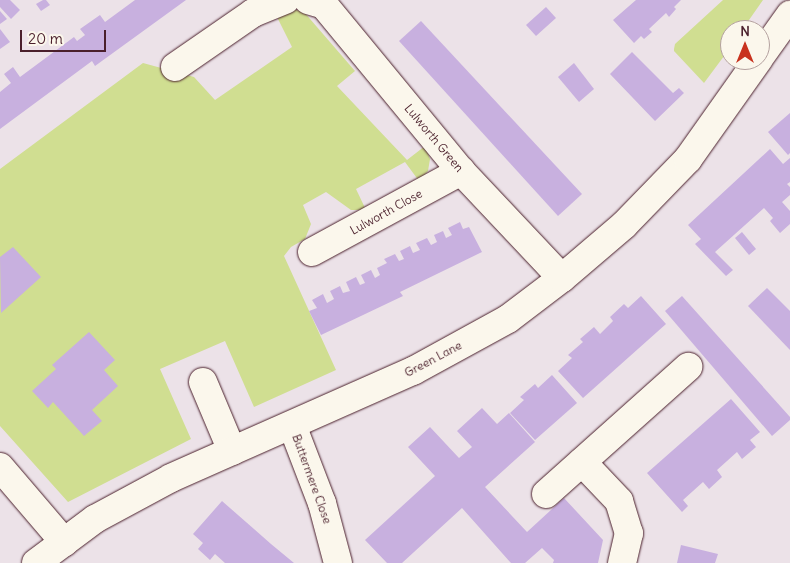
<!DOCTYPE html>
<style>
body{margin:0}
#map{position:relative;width:790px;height:563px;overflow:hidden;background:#ece2e8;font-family:Delius,sans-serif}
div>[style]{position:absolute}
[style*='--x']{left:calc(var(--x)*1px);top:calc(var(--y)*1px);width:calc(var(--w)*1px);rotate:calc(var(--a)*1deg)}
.green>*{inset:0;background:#d0de91}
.building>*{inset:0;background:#c8b0df}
.roads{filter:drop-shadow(0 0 1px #4a1f2b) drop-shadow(0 0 1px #4a1f2b)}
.minor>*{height:28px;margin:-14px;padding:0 14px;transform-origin:14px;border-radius:14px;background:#fbf7ec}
span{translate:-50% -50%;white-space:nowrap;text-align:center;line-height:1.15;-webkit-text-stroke:5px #fbf7ec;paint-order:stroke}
.street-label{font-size:12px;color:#4a1f2b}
.north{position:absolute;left:720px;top:20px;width:50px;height:50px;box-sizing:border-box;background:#fbf7ec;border:1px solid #b4a19f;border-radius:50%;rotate:0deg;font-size:14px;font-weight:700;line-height:20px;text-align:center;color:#4a1f2b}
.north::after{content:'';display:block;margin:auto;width:18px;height:22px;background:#c8321e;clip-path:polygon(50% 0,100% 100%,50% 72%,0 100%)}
.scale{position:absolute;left:20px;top:30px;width:86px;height:22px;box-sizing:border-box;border:2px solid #4a1f2b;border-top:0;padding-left:6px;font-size:15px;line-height:18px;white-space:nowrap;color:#4a1f2b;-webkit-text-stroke:4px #fbf7ec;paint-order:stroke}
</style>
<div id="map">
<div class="green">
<div style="clip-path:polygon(723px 0,763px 0,742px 30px,730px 30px,730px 48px,704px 83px,674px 51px,674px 49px,675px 44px)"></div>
<div style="clip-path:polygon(288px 8px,304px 12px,355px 71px,337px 86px,407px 160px,425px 146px,430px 159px,428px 171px,419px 181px,405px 162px,356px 189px,366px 210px,351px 210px,326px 192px,303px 205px,311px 224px,305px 239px,291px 247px,284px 256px,336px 370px,254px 407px,225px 341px,160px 369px,191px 439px,68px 502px,0 426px,0 169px,143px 63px,194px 77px,215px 100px,292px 47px,276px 15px)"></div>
</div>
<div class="building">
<div style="clip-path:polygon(0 0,10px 0,20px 10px,11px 19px,0 7px)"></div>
<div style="clip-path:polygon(43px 0,46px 0,50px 5px,41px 11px,36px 4px)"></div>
<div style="clip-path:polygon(135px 0,186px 0,95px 66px,92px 61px,0 129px,0 92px,11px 83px,4px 74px,13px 67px,20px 77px,74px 37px,77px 41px,85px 35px,80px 29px,100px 15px,105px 22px)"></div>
<div style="clip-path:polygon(636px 0,681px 0,674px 7px,676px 9px,669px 17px,666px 13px,649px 29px,652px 32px,644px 39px,641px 36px,634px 43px,613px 20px)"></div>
<div style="clip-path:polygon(546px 7px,556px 18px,536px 36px,526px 25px)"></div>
<div style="clip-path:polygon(0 11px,7px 19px,0 24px)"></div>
<div style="clip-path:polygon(421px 21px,582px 194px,558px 216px,399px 41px)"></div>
<div style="clip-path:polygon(0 29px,10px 42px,0 49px)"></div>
<div style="clip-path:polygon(632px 52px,673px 93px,679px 88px,684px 93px,655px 121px,610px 74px)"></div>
<div style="clip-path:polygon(574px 63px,594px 89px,579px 102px,558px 77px)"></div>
<div style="clip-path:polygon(790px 113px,790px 153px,788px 155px,768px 132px)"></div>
<div style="clip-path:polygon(770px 149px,783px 164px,790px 158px,790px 182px,787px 184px,790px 187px,790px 195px,782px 202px,790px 211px,790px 224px,780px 233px,770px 221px,773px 218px,764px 208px,715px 252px,733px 270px,726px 276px,695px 244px,701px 239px,688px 225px)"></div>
<div style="clip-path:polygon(460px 222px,463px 229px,469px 227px,482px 252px,400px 292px,403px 296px,321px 335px,309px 311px,317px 308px,312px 300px,323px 294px,327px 303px,334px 299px,330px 291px,340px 286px,343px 293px,350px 291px,346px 282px,356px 277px,360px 285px,365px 283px,361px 275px,371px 270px,375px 278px,380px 275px,377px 268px,387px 263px,384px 259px,395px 254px,399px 261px,404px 259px,400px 251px,410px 246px,413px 253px,420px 250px,416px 243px,427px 238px,431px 245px,437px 242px,434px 235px,443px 231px,446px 238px,452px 235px,448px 228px)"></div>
<div style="clip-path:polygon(742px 232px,756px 249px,749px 255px,735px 238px)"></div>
<div style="clip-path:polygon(13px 247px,41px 277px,1px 313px,0 257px)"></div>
<div style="clip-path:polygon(767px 288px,790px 311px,790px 350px,748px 306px)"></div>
<div style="clip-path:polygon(641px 296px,666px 324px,583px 398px,558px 371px,572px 358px,568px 355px,583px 342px,580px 339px,594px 327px,600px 334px,613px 321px,610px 317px,624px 304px,628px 308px)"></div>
<div style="clip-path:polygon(682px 296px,790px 417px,790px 420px,772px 436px,665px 311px)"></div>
<div style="clip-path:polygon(89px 332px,115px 360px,104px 370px,118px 386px,92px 410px,102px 421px,84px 436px,53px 402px,48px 408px,32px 391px,56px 369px,52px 365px)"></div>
<div style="clip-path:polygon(552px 375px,577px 403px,535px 440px,510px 413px,524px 400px,520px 397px,535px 384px,538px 388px)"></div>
<div style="clip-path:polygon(731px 399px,760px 432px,750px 440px,756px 447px,742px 459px,737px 452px,717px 470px,722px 477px,709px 489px,703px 482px,683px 500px,688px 506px,682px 512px,647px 473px)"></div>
<div style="clip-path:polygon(482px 408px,497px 424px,509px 413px,535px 442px,485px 487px,527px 532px,564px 498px,603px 540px,598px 563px,553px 563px,554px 560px,542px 548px,525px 563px,511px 563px,462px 508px,402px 563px,387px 563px,365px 540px,435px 476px,408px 447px,430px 427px,459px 458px,472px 447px,457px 431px)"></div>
<div style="clip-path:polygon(222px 501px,271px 544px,294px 563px,225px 563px,215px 554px,210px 560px,198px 549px,203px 543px,193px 534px)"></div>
<div style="clip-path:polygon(681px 545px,718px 554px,715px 563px,677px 563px)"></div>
</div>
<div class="roads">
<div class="minor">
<div style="--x:308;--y:0;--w:17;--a:17"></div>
<div style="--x:324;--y:5;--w:215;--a:50.5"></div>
<div style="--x:461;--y:171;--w:147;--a:46.7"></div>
<div style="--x:760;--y:57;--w:52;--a:-54.5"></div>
<div style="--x:175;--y:67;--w:95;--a:-34.7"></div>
<div style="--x:253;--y:13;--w:35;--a:-22"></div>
<div style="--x:312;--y:252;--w:170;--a:-28.5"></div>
<div style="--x:203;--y:382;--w:75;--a:67.2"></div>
<div style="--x:292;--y:425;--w:84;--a:69"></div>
<div style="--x:322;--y:503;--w:62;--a:75.1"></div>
<div style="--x:582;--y:462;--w:54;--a:46.5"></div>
<div style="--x:619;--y:501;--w:34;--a:73"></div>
<div style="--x:629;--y:533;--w:31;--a:103"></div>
<div style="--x:0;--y:467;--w:99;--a:49.5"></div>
<div style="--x:546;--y:494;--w:191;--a:-41.8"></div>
<div style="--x:36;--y:563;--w:74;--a:-36.7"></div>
<div style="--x:95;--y:519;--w:86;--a:-28.3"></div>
<div style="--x:171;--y:478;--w:265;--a:-23.9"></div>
<div style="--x:413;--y:371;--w:108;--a:-28.7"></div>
<div style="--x:508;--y:319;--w:68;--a:-37.2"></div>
<div style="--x:562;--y:278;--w:82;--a:-40.5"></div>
<div style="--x:624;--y:225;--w:92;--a:-45.9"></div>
<div style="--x:688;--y:159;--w:121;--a:-54.7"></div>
</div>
</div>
<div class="street-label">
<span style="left:434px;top:138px;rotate:50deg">Lulworth Green</span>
<span style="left:386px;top:212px;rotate:-29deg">Lulworth Close</span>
<span style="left:433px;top:359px;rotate:-28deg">Green Lane</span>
<span style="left:312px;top:479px;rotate:70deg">Buttermere Close</span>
</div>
<div class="north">N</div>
<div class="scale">20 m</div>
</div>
